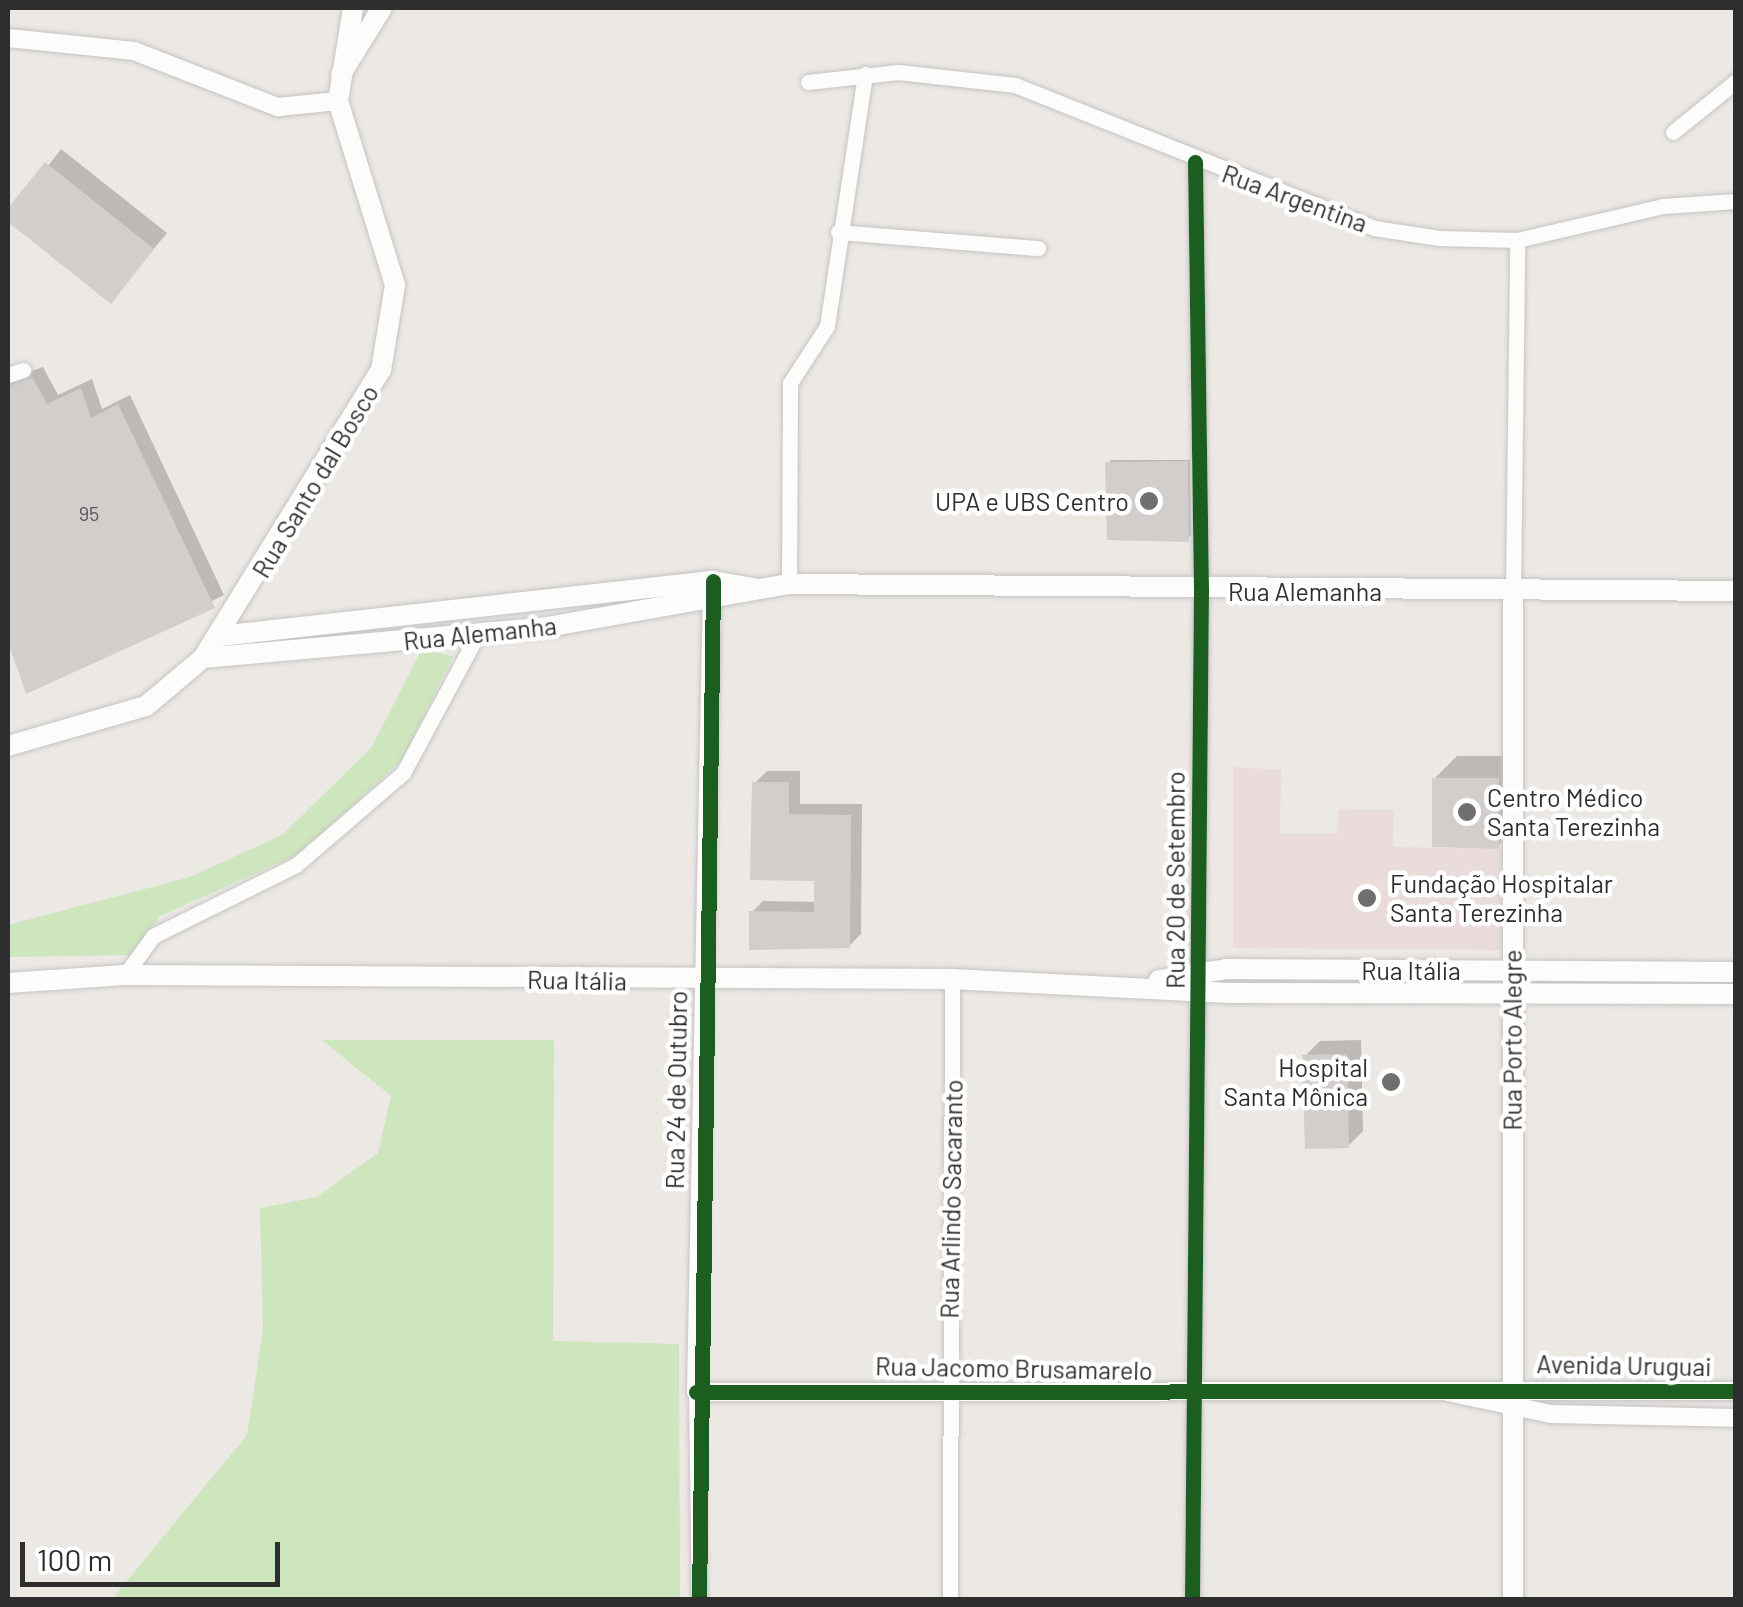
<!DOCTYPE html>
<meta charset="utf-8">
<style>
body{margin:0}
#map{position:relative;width:1743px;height:1607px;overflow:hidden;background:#ece8e4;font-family:Barlow,sans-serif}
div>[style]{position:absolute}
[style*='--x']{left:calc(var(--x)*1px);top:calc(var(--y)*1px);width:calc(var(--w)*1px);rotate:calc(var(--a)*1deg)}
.medical>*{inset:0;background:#e9dcdb}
.green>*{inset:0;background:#cee6be}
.shadow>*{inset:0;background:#0003}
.building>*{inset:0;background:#d1cecb}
.roads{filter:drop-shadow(0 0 2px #c5c4c5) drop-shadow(0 0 2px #c5c4c5)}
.minor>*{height:15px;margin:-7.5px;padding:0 7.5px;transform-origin:7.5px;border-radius:7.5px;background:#fcfcfb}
.tertiary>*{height:18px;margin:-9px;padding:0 9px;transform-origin:9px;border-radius:9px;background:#fcfcfb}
.secondary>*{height:20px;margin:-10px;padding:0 10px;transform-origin:10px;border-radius:10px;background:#fcfcfb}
.cycleway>*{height:15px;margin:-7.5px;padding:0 7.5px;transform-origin:7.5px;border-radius:7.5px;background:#1b5e20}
.dots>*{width:28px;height:28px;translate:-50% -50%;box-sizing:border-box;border:5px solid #fff;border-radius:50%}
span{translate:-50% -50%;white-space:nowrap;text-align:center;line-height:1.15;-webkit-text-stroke:9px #fff;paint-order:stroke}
.number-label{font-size:20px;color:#585857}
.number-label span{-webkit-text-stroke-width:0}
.street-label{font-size:25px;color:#2e2e2e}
.poi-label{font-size:25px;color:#2e2e2e}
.right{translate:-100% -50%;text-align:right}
.left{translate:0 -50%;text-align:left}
.frame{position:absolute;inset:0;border:10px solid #2e2e2e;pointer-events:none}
.scale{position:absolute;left:20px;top:1542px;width:260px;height:45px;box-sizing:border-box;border:5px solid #2e2e2e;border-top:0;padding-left:12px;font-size:30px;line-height:35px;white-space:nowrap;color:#2e2e2e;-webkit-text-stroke:8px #fff;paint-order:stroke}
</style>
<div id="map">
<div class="medical">
<div style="clip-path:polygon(1233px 767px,1281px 770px,1280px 834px,1337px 834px,1339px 809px,1394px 810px,1393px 847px,1501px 849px,1501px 950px,1233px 948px)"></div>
</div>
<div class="green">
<div style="clip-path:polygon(422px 649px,453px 656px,403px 759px,299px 854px,160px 916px,134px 955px,8px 957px,8px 925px,190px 877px,282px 835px,371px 748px)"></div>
<div style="clip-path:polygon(322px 1040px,554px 1040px,553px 1341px,679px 1344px,680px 1599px,112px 1599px,247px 1435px,263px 1329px,260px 1208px,317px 1197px,378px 1153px,391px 1096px)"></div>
</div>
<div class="shadow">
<div style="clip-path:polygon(61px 149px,167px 233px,110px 301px,8px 219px)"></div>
<div style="clip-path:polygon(43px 367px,58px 395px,92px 379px,102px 409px,130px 395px,224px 595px,27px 691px,8px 634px,8px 379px)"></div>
<div style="clip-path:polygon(1111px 460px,1190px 460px,1191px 537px,1108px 463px)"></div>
<div style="clip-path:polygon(1457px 756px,1521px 756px,1521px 823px,1498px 846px,1434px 779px)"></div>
<div style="clip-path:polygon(767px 771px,800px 771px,800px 804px,862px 804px,861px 934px,849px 946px,752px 912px,763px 901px,817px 902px,817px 879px,755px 783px)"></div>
<div style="clip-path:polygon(1361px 1040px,1363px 1131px,1348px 1146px,1305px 1056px,1320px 1041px)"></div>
</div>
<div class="building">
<div style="clip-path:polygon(45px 162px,154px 249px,111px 304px,8px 222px,8px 208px)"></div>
<div style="clip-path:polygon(32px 377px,47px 404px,81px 388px,91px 418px,118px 404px,215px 608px,26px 694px,8px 642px,8px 386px)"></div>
<div style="clip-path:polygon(1188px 461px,1189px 542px,1107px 540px,1105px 462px)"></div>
<div style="clip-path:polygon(1432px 778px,1499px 778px,1499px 849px,1432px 847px)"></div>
<div style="clip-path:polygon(752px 782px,789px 782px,789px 814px,851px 815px,850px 948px,749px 950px,749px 911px,814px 912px,814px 881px,750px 880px)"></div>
<div style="clip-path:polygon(1347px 1054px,1349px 1148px,1305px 1149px,1302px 1055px)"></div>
</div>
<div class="roads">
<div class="minor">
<div style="--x:808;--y:82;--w:91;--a:-6.3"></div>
<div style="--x:898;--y:72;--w:118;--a:6.3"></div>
<div style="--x:1015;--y:85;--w:386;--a:21.7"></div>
<div style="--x:1374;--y:228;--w:66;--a:8.7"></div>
<div style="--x:1439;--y:238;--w:78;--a:1.5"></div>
<div style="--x:1517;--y:240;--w:150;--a:-13.1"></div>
<div style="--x:1663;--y:206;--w:73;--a:-3.9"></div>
<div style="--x:1673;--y:132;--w:81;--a:-39"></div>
<div style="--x:838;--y:232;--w:201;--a:4.6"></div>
<div style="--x:8;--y:375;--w:16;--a:-18"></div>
<div style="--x:789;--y:584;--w:201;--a:-89.7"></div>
<div style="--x:790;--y:383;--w:68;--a:-57"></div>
<div style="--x:827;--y:326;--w:255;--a:-81.4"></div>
<div style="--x:1513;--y:592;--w:352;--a:-89.3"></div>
<div style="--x:125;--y:975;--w:48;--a:-54.3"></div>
<div style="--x:153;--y:936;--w:160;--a:-26.4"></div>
<div style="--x:296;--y:865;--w:141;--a:-40.7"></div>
<div style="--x:403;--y:773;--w:158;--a:-61.7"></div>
<div style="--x:696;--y:1392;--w:208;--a:89.2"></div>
<div style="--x:950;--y:1600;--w:621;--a:-89.82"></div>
<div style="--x:1192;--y:1600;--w:1009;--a:-89.49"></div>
<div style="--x:1201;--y:591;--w:429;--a:-90.8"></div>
</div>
<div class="tertiary">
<div style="--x:8;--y:38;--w:127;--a:5.9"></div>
<div style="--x:134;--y:51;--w:155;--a:21.3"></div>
<div style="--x:278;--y:107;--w:60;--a:-5.7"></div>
<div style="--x:712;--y:587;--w:805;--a:91.14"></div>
<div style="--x:696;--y:1392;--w:1040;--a:-0.06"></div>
<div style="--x:1448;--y:1392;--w:105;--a:12.1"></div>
<div style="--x:1551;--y:1414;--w:185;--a:1.2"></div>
</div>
<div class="secondary">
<div style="--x:341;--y:74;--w:78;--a:-58.2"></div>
<div style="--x:220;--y:636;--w:496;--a:-6.4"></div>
<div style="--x:713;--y:581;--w:41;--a:9.9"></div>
<div style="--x:203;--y:658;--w:345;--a:-5.1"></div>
<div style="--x:547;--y:627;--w:246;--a:-10.1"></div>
<div style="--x:789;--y:584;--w:947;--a:0.42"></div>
<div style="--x:8;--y:746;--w:144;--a:-16.2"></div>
<div style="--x:146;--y:706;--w:75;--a:-40.1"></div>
<div style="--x:203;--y:658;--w:339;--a:-58.3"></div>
<div style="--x:381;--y:370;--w:86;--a:-80.6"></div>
<div style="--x:395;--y:285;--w:193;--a:-107.2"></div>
<div style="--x:338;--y:101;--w:94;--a:-80.8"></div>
<div style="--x:1159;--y:980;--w:68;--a:-9.3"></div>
<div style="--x:1226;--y:969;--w:510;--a:0.34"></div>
<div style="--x:8;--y:983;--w:117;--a:-3.9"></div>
<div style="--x:125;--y:975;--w:827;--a:0.28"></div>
<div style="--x:952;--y:979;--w:278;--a:2.9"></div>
<div style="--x:1230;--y:993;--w:506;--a:0.11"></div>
<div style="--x:1513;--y:1600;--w:1008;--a:-90"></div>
</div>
</div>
<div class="cycleway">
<div style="--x:696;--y:1392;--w:1040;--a:-0.06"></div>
<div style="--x:699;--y:1600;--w:1019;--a:-89.21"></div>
<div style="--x:1192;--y:1600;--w:1009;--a:-89.49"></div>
<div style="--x:1201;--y:591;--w:429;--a:-90.8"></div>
</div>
<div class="dots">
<div style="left:1149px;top:501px;background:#706f6e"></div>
<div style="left:1467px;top:812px;background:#706f6e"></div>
<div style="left:1367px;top:898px;background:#706f6e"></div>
<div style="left:1391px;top:1082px;background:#706f6e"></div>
</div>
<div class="number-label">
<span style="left:89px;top:513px">95</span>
</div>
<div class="street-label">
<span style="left:1295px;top:198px;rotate:20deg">Rua Argentina</span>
<span style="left:315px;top:481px;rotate:-59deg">Rua Santo dal Bosco</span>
<span style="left:1305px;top:591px">Rua Alemanha</span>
<span style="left:480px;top:633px;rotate:-6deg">Rua Alemanha</span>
<span style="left:1175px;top:880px;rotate:-90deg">Rua 20 de Setembro</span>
<span style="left:1411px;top:970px">Rua Itália</span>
<span style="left:577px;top:980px;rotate:1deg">Rua Itália</span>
<span style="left:1512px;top:1040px;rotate:-90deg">Rua Porto Alegre</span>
<span style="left:676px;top:1090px;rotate:-89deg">Rua 24 de Outubro</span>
<span style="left:951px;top:1199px;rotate:-89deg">Rua Arlindo Sacaranto</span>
<span style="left:1624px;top:1365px;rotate:1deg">Avenida Uruguai</span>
<span style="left:1014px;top:1368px;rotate:1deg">Rua Jacomo Brusamarelo</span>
</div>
<div class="poi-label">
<span class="right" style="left:1129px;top:501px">UPA e UBS Centro</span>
<span class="left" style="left:1487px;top:812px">Centro Médico<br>Santa Terezinha</span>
<span class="left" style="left:1390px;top:898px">Fundação Hospitalar<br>Santa Terezinha</span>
<span class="right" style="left:1368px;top:1082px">Hospital<br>Santa Mônica</span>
</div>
<div class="frame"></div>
<div class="scale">100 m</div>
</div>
